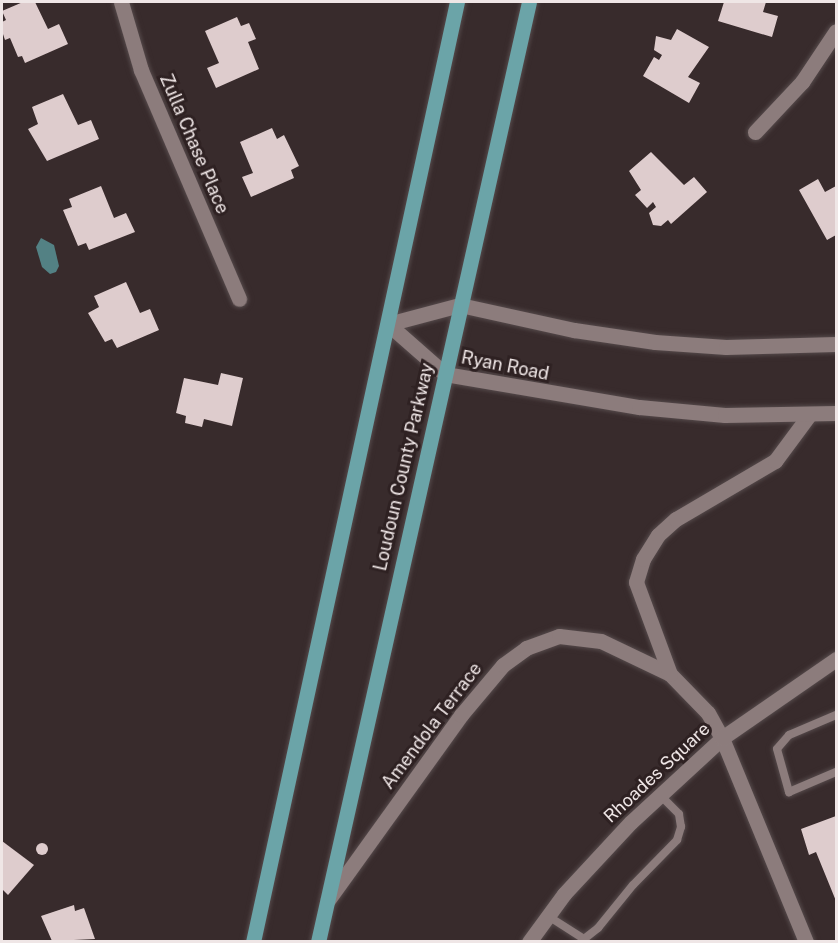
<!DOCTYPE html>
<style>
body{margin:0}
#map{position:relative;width:838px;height:943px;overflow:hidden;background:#382b2c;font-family:"Public Sans",sans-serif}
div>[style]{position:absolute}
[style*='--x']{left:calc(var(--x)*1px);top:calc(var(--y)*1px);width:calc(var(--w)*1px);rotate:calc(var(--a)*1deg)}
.water>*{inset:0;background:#538184}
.building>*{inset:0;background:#decccd}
.round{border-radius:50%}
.roads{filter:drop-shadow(0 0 2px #554a4b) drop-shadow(0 0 2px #554a4b)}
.service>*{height:8px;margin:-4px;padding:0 4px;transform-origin:4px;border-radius:4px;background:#8c7c7c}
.minor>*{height:15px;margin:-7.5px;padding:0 7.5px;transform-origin:7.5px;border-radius:7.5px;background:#8c7c7c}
.secondary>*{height:15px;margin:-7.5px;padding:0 7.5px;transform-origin:7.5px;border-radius:7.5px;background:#8c7c7c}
.primary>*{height:15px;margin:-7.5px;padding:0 7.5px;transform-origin:7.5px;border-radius:7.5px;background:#6ba4a8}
span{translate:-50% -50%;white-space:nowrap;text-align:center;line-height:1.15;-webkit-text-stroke:6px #2e2122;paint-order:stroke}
.street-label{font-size:18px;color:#efe6e6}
.frame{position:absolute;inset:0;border:3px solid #efe6e6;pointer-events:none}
</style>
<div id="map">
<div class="water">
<div style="clip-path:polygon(41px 238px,54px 245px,59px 266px,56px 272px,50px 274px,42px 267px,36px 247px)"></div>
</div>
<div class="building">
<div style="clip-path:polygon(23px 2px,35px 2px,48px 29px,59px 24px,68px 44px,25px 63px,22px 56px,18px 57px,10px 38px,5px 40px,2px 31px,2px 22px,6px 20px,2px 11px)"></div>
<div style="clip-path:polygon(724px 2px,766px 2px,763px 12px,778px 16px,772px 37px,718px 21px)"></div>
<div style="clip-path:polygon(237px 17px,241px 26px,249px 23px,256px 39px,248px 42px,259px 69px,216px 88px,207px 68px,219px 63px,205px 31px)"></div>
<div style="clip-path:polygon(677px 29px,709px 47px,688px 77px,700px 83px,689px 103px,643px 76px,654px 57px,659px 60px,662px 55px,654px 50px,656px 36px,671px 40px)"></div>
<div style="clip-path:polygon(63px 94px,78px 125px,91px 120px,99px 139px,47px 161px,28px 129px,38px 124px,32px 107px)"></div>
<div style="clip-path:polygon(272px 128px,277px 139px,284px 135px,299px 166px,291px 170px,294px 178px,251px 197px,242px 177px,253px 173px,240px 142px)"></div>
<div style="clip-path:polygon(651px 152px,684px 185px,694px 177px,707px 192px,671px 224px,668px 220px,661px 226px,653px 225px,649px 213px,656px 207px,653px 202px,647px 208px,635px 195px,641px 190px,629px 171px)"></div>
<div style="clip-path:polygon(818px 179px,825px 192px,836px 186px,836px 235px,827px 240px,799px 190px)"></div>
<div style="clip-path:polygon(101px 186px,114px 218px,126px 213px,135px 232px,89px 250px,86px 243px,78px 246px,63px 210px,72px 207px,69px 199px)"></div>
<div style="clip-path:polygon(126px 282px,140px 313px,150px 309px,159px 330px,117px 348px,112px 339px,105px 342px,88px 313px,99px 307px,94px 296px)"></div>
<div style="clip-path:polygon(221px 373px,243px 378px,232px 426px,204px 419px,202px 427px,185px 423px,186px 416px,176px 413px,184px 378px,218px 385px)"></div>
<div style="clip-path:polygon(836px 816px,836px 901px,816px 852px,809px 855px,801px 829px)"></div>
<div style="clip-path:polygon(2px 841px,34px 865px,8px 895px,2px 889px)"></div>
<div class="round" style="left:36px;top:843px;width:12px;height:12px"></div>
<div style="clip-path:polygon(74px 905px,75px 911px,84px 908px,95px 939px,52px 941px,41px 916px)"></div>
</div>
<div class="roads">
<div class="service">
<div style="--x:836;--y:715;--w:51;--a:156.9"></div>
<div style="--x:789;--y:735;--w:18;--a:131"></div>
<div style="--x:777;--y:749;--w:45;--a:74.4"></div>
<div style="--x:789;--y:792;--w:51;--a:-23.1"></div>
<div style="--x:548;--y:916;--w:43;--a:32.6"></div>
<div style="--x:584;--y:939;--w:18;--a:-38"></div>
<div style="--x:598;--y:928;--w:55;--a:-50.9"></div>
<div style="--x:633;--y:885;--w:63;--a:-45.6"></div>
<div style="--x:677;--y:840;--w:14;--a:-73"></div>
<div style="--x:681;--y:827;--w:13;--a:-99"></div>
<div style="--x:679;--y:814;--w:27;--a:-135"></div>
</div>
<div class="minor">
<div style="--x:121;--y:2;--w:71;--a:73.6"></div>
<div style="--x:141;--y:70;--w:249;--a:66.8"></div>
<div style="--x:755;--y:132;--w:69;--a:-46.8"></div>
<div style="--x:802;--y:82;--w:61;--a:-56.3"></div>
<div style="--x:670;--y:674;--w:54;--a:45.7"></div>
<div style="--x:708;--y:713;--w:29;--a:61"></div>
<div style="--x:722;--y:738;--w:221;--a:67.6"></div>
<div style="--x:328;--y:900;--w:228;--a:-54.3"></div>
<div style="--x:461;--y:715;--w:65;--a:-50"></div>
<div style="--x:503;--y:665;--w:29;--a:-36"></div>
<div style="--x:526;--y:648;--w:35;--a:-20"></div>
<div style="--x:559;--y:636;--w:42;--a:6.8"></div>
<div style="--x:601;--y:641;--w:76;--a:25.6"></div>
<div style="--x:670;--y:674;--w:98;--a:-110.3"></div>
<div style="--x:636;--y:582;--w:24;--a:-73"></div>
<div style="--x:643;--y:559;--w:28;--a:-58"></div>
<div style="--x:658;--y:535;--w:24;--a:-42"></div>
<div style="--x:676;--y:519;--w:115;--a:-30.4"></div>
<div style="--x:775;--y:461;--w:57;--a:-53.5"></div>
<div style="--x:529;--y:942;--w:59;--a:-53.9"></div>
<div style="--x:564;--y:894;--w:98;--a:-47.1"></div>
<div style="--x:631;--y:822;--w:124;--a:-42.7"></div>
<div style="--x:722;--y:738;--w:139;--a:-34.7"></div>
</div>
<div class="secondary">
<div style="--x:388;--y:324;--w:76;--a:41.3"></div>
<div style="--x:445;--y:374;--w:197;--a:9.7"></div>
<div style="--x:639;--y:407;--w:86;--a:5.3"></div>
<div style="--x:725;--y:415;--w:111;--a:-1"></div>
<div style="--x:388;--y:324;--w:74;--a:-14.8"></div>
<div style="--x:460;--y:305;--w:117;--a:12.4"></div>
<div style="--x:574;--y:330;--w:82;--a:8.4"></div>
<div style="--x:655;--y:342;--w:71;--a:4"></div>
<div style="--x:726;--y:347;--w:110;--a:-1.6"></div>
</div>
<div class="primary">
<div style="--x:253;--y:942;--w:962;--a:-77.76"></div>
<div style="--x:318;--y:942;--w:963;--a:-77.35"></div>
</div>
</div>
<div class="street-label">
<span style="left:194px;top:144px;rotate:67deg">Zulla Chase Place</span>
<span style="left:505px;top:366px;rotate:11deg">Ryan Road</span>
<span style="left:404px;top:467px;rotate:-77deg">Loudoun County Parkway</span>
<span style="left:432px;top:726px;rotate:-53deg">Amendola Terrace</span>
<span style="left:657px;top:773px;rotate:-43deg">Rhoades Square</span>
</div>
<div class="frame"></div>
</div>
